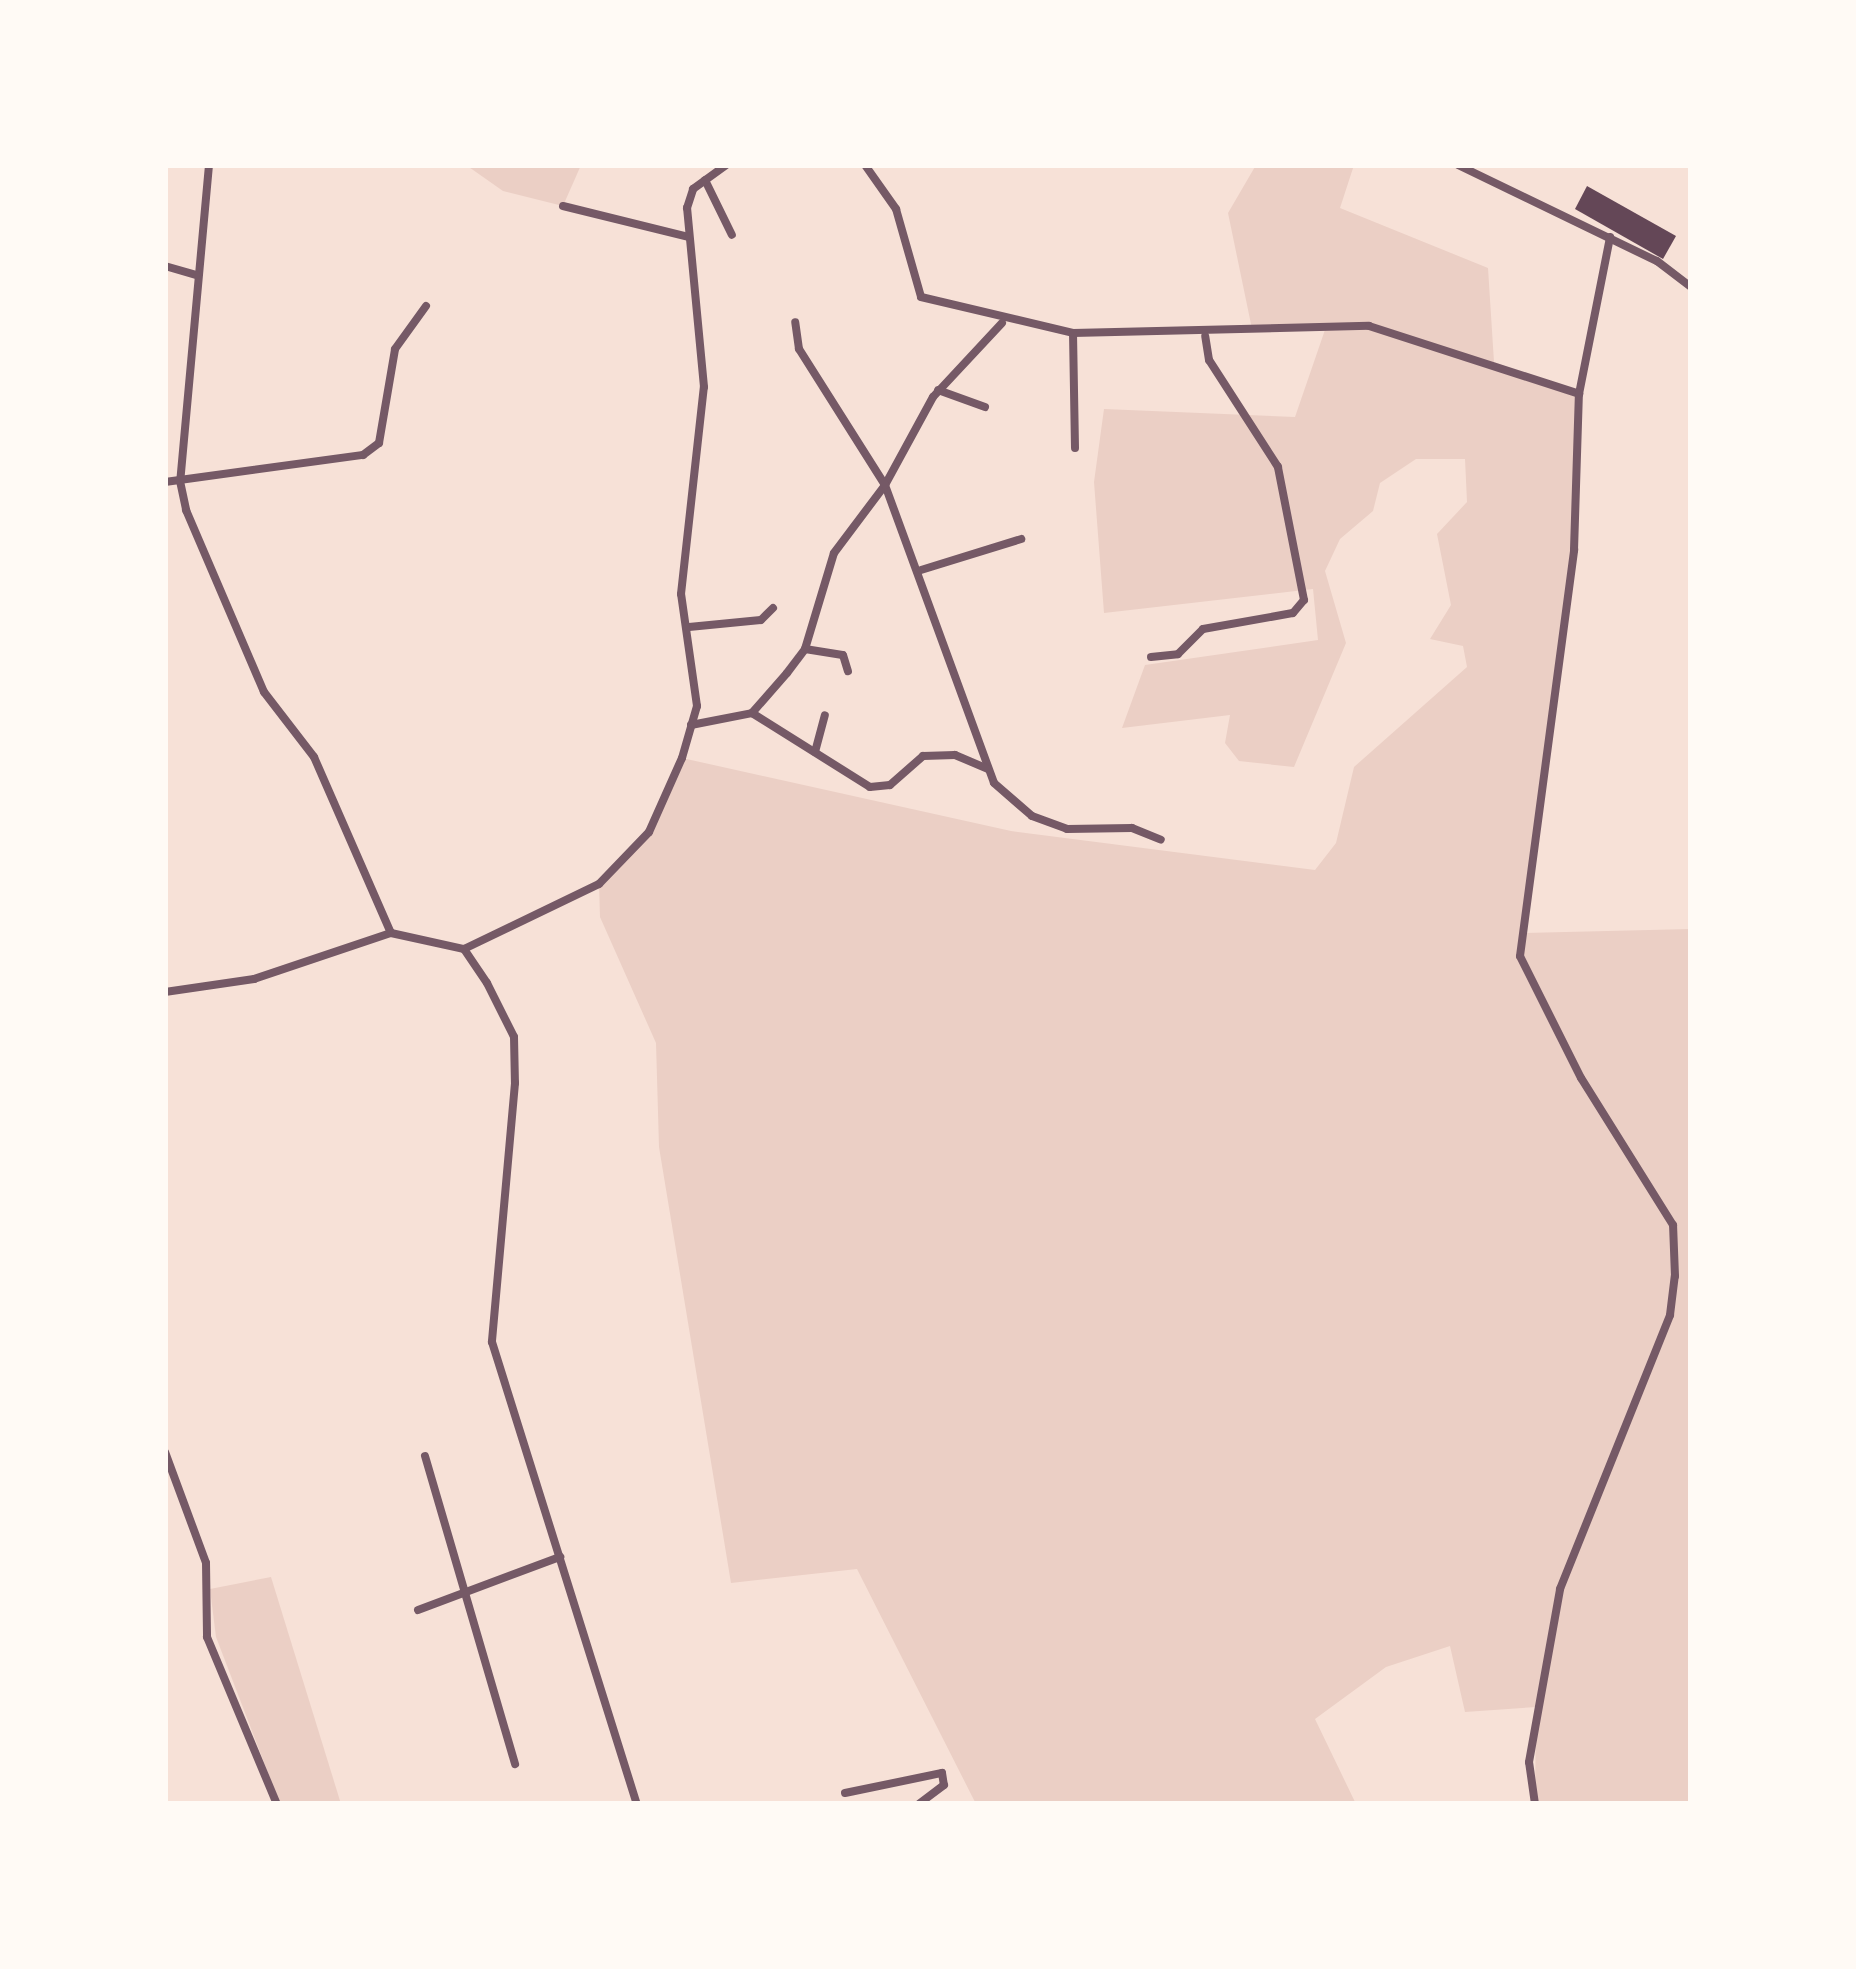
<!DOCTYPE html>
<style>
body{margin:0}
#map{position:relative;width:1856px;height:1969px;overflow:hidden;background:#f7e1d7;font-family:Signika,sans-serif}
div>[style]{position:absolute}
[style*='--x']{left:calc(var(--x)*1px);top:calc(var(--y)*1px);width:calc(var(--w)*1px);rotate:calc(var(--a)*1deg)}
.green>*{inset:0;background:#ebcfc5}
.building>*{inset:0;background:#644757}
.minor>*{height:8px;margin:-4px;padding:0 4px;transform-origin:4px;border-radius:4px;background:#755966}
span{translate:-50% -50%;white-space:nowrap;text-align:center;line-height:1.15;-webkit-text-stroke:8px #fffaf5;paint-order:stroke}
.frame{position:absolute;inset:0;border:168px solid #fffaf5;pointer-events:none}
</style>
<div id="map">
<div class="green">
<div style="clip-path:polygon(466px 165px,581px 165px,563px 206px,503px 191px)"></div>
<div style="clip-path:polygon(1256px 165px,1354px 165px,1340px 208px,1488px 268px,1494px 362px,1579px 394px,1574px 550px,1524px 933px,1691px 929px,1691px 1804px,1535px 1804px,1536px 1707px,1465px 1712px,1450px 1646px,1386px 1667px,1315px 1719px,1356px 1804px,976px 1804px,857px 1569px,731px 1583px,659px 1147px,656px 1043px,600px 917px,599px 884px,649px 832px,682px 758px,1011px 831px,1315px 870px,1336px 843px,1354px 767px,1467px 667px,1463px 646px,1430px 639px,1451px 605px,1437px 534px,1467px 502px,1465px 459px,1416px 459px,1380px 483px,1373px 511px,1340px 539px,1325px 571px,1346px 643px,1294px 767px,1239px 761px,1225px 743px,1230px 715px,1122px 728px,1145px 665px,1318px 640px,1313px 589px,1104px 613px,1094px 482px,1104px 409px,1295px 417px,1327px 324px,1252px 329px,1228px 213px)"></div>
<div style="clip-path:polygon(271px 1577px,341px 1804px,280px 1804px,216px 1637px,210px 1589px)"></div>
</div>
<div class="building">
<div style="clip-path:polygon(1587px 186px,1676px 236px,1663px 259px,1575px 209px)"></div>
</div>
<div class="minor">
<div style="--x:209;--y:165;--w:317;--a:95.2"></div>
<div style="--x:180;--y:481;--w:30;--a:78"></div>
<div style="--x:186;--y:510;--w:198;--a:66.8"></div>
<div style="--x:264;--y:692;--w:82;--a:52.4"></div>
<div style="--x:314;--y:757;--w:192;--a:66.4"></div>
<div style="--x:865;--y:165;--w:54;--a:54.8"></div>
<div style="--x:896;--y:209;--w:91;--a:74.1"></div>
<div style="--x:921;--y:297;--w:156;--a:13.3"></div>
<div style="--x:1073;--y:333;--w:296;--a:-1.4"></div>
<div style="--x:1369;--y:326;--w:221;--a:17.9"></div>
<div style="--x:1458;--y:165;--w:221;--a:25.8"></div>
<div style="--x:1657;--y:261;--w:43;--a:37.4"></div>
<div style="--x:705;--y:180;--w:61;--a:63.9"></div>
<div style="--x:563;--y:206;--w:129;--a:13.9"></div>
<div style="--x:165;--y:266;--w:32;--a:16"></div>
<div style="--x:1002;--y:323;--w:101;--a:133"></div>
<div style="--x:933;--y:397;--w:100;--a:118.6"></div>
<div style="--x:885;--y:485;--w:317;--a:69.9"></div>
<div style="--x:994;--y:783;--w:50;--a:41"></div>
<div style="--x:1032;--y:816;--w:37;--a:20"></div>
<div style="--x:1067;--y:829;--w:65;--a:-0.9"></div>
<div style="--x:1132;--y:828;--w:31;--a:22"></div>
<div style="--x:1073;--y:333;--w:115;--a:89"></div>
<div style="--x:938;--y:390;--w:50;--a:19.9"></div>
<div style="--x:165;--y:482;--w:200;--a:-7.8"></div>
<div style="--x:363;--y:455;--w:20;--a:-37"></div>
<div style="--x:379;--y:443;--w:95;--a:-80.3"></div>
<div style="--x:395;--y:349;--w:53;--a:-54.2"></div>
<div style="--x:921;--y:570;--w:105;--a:-17.2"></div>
<div style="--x:689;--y:627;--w:72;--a:-5.6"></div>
<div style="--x:761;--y:620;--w:17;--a:-45"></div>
<div style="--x:805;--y:649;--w:38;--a:9"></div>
<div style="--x:843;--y:655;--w:17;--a:73"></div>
<div style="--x:1151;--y:657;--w:27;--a:-6"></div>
<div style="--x:1178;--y:654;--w:35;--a:-45"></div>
<div style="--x:1203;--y:629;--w:91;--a:-10.1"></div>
<div style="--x:1293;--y:613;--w:17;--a:-50"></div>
<div style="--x:1304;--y:600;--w:136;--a:-101.1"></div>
<div style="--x:1278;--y:467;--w:127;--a:-122.8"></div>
<div style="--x:1209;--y:360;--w:24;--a:-99"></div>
<div style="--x:752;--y:713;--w:139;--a:32.1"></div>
<div style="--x:870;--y:787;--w:20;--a:-6"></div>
<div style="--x:890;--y:785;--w:44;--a:-41.3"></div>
<div style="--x:923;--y:756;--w:32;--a:-2"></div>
<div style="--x:955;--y:755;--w:36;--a:23"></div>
<div style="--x:691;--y:725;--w:62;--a:-11.1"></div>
<div style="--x:752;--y:713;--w:53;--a:-48.8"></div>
<div style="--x:787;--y:673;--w:30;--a:-53"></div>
<div style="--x:805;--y:649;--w:100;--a:-73.2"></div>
<div style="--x:834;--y:553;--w:85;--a:-53.1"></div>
<div style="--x:885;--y:485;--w:161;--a:-122.3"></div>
<div style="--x:799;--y:349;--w:27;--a:-98"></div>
<div style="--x:815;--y:752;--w:38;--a:-75"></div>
<div style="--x:464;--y:949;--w:150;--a:-25.7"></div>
<div style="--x:599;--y:884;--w:72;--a:-46.1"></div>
<div style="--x:649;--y:832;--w:81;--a:-66"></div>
<div style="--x:682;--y:758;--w:54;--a:-73.9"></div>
<div style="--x:697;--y:706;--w:113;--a:-98.1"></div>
<div style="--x:681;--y:594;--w:208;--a:-83.7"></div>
<div style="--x:704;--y:387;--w:180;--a:-95.4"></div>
<div style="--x:687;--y:208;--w:20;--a:-72"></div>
<div style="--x:693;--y:189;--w:41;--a:-36"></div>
<div style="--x:165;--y:992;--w:90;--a:-8.3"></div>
<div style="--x:254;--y:979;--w:145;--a:-18.6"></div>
<div style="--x:391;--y:933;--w:75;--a:12.4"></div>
<div style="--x:464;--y:949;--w:41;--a:55.9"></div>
<div style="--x:487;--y:983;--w:60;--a:63.4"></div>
<div style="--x:514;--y:1037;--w:46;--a:88.8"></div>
<div style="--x:515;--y:1083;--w:260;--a:95.1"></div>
<div style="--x:492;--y:1342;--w:484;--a:72.6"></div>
<div style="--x:165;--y:1452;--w:118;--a:69.7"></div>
<div style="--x:206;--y:1563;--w:74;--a:89.2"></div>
<div style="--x:207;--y:1637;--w:181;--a:67.3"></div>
<div style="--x:425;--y:1456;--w:321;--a:73.7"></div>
<div style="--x:418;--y:1610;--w:152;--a:-20.5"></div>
<div style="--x:845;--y:1793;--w:99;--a:-11.7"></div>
<div style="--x:942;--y:1773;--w:12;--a:81"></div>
<div style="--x:944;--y:1785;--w:31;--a:143"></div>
<div style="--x:1535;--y:1804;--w:42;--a:-98.1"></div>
<div style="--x:1529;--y:1762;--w:176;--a:-79.8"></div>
<div style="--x:1560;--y:1589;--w:295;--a:-68.1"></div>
<div style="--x:1670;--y:1315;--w:39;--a:-83"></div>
<div style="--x:1675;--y:1276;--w:51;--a:-92.2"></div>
<div style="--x:1673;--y:1225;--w:173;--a:-122"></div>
<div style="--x:1581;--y:1078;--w:136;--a:-116.6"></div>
<div style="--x:1520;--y:956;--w:410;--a:-82.4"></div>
<div style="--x:1574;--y:550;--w:156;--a:-88.2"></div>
<div style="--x:1579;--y:394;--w:160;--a:-78.8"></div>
</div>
<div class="frame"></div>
</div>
